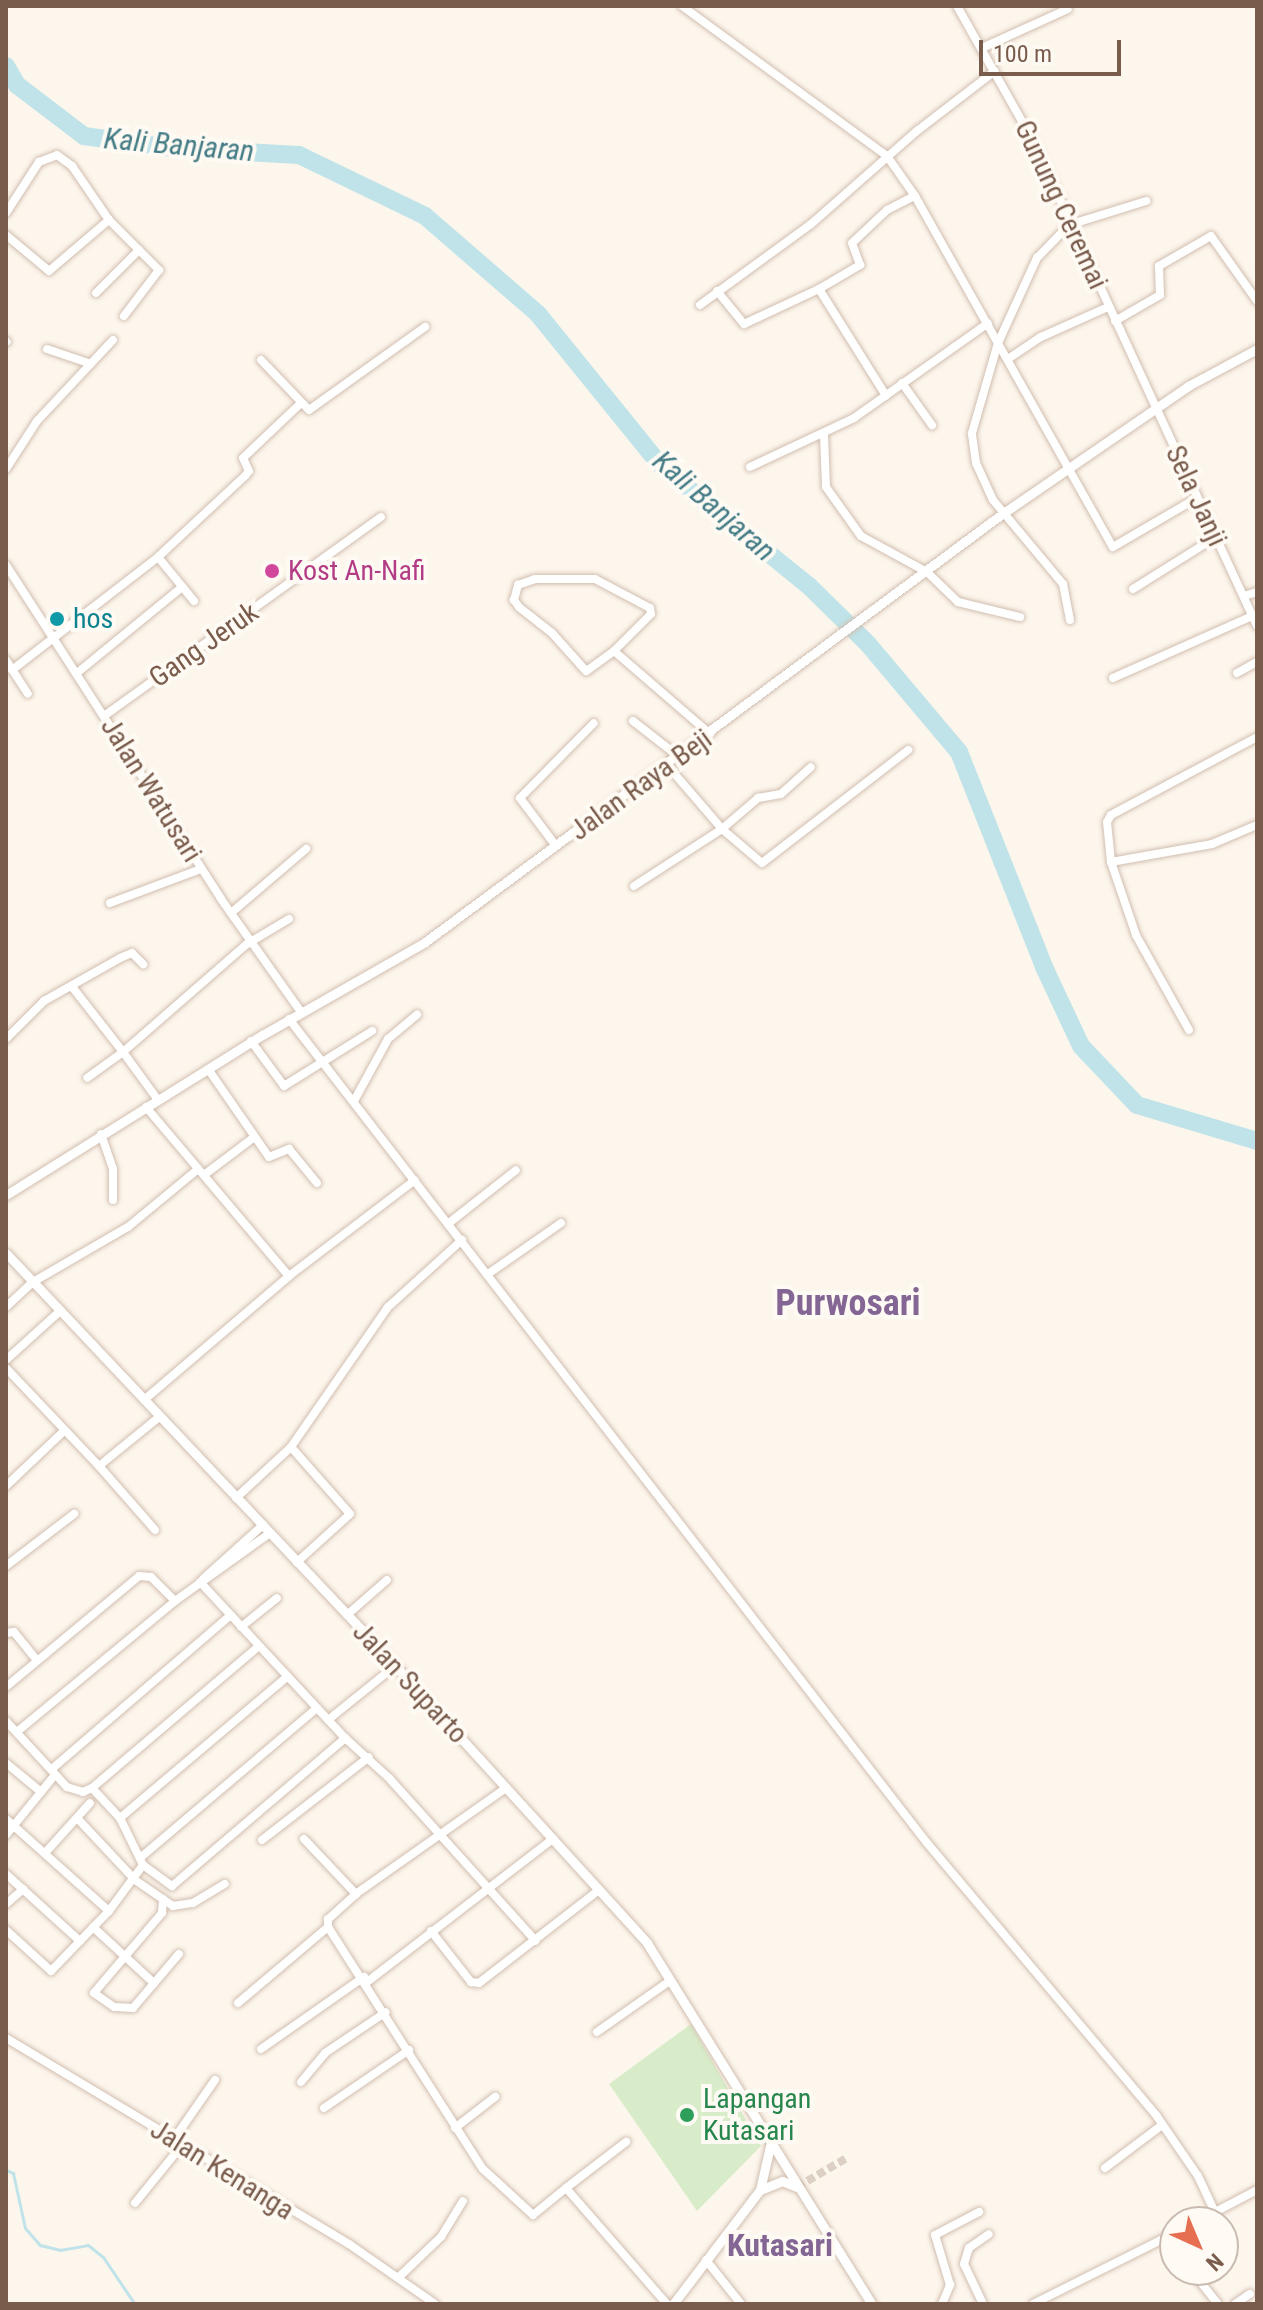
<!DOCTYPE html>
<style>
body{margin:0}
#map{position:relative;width:1263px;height:2310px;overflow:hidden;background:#fdf6ec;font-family:"Roboto Condensed",sans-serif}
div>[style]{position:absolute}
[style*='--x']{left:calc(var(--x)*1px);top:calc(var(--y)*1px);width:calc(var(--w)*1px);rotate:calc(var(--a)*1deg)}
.green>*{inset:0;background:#d8ecc9}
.stream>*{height:3px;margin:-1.5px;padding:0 1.5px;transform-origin:1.5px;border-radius:1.5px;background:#bfe3e8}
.river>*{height:18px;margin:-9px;padding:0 9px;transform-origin:9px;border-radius:9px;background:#bfe3e8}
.minor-tunnel>*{height:8px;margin-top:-4px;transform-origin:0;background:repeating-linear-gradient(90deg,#dcd0c4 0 8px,transparent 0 12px)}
.roads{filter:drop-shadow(0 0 2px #d1beb0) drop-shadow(0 0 2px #d1beb0)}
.minor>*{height:8px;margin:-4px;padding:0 4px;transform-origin:4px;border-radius:4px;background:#fff}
.tertiary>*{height:9px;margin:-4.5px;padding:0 4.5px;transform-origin:4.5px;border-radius:4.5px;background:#fff}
.dots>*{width:22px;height:22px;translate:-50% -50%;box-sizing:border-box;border:4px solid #fffaf3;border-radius:50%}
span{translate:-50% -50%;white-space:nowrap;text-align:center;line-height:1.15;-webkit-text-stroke:8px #fffaf3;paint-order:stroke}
.street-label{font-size:28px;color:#7a5c4d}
.hotel-label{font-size:28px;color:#b23c85}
.left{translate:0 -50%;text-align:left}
.culture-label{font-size:28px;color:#0d838f}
.leisure-label{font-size:28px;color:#27864d}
.water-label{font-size:30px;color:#437c86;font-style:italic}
.quarter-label{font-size:32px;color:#846695;font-weight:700}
.district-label{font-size:36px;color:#846695;font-weight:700}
.frame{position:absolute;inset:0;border:8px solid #7a5c4d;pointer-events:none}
.north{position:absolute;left:1159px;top:2206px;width:80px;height:80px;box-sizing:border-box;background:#fffaf3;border:2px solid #cabbb1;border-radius:50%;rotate:136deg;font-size:22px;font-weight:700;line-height:32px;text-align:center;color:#7a5c4d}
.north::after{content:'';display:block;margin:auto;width:28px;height:36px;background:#e76f51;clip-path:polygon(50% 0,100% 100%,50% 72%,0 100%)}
.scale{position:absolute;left:979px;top:40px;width:142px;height:36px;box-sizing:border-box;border:4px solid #7a5c4d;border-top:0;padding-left:10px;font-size:24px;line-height:28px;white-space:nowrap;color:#7a5c4d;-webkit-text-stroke:6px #fffaf3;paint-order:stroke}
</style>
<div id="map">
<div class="green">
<div style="clip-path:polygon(691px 2024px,761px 2146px,697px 2211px,609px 2084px)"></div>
</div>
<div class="stream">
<div style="--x:6;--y:2170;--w:8;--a:23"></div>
<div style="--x:13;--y:2173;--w:56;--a:77.7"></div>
<div style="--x:25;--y:2228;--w:23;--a:49"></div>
<div style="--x:40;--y:2245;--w:21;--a:14"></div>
<div style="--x:60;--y:2250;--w:28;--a:-10"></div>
<div style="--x:88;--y:2245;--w:19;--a:39"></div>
<div style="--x:103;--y:2257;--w:55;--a:56"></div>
<div style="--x:134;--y:2303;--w:20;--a:3"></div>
</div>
<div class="river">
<div style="--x:6;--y:66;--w:22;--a:60"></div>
<div style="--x:17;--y:85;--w:84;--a:37.3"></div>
<div style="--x:84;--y:136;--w:89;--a:7.8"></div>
<div style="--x:172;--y:148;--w:127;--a:3.2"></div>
<div style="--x:299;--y:155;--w:140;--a:25.8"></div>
<div style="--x:425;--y:216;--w:150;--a:40.9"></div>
<div style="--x:538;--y:314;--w:197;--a:51"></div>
<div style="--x:662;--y:467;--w:189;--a:39"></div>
<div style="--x:809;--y:586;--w:83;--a:44.5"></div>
<div style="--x:868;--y:644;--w:141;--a:49.9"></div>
<div style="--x:959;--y:752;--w:231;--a:68.4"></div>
<div style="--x:1044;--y:967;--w:87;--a:64.9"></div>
<div style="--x:1081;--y:1046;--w:81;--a:46.5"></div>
<div style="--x:1137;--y:1105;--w:125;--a:16.7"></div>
</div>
<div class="minor-tunnel">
<div style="--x:797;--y:2187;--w:56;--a:-30.3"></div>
</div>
<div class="roads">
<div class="minor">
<div style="--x:682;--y:6;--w:254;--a:36.2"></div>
<div style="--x:887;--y:156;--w:49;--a:55"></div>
<div style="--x:915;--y:196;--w:403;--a:60.6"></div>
<div style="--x:1113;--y:547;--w:97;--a:-30.3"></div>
<div style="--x:957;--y:6;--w:153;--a:60.6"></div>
<div style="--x:1032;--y:139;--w:536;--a:65.2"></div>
<div style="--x:982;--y:48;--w:94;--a:-24.4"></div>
<div style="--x:6;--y:213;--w:61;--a:-57.1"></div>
<div style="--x:39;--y:162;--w:19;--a:-21"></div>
<div style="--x:57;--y:155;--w:19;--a:36"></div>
<div style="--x:72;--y:166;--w:65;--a:55.6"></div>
<div style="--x:109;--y:220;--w:71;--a:45"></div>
<div style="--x:159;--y:270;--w:58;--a:127.3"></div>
<div style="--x:6;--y:235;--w:56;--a:39.9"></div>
<div style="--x:49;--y:271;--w:79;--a:-40.4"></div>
<div style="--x:819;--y:289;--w:48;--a:-30.3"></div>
<div style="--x:860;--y:265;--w:23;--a:-110"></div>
<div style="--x:852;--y:243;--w:48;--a:-43.3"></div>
<div style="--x:887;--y:210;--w:31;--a:-27"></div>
<div style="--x:717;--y:291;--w:43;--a:50.7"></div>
<div style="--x:744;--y:324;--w:83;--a:-25"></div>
<div style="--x:819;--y:289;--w:126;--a:57.9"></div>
<div style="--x:96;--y:293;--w:61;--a:-45"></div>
<div style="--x:700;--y:305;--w:137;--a:-36.1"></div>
<div style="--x:811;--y:224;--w:141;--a:-41.3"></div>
<div style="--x:917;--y:131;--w:98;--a:-37.6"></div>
<div style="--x:1115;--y:321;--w:52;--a:-30"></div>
<div style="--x:1160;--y:295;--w:29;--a:-92"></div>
<div style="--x:1159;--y:266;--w:60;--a:-30"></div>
<div style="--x:1211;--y:236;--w:80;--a:54.7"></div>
<div style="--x:6;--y:341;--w:1;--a:45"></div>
<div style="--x:47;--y:349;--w:46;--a:18.8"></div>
<div style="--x:1008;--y:359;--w:40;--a:-34"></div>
<div style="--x:1041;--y:337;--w:73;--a:-24.1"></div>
<div style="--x:261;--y:360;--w:69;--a:46.2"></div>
<div style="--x:309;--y:410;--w:143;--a:-35.6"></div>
<div style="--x:902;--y:383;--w:52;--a:54.5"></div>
<div style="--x:824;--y:435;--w:52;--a:87.8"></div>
<div style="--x:826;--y:487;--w:60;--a:54.5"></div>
<div style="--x:861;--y:536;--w:75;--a:28.6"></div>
<div style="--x:927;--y:572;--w:43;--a:44.1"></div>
<div style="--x:958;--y:602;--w:64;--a:13.6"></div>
<div style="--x:750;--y:467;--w:115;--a:-25.2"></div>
<div style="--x:854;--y:418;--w:164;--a:-35.3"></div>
<div style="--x:6;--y:469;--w:57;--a:-57.1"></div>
<div style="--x:37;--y:421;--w:111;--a:-46.8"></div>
<div style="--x:158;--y:557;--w:57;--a:50.7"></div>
<div style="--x:6;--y:565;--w:397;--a:57.2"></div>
<div style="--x:221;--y:899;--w:138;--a:54.7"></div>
<div style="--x:1133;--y:589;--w:98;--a:-32.1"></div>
<div style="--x:1244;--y:596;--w:14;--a:-17"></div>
<div style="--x:1070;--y:620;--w:37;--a:-101"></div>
<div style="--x:1063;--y:584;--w:109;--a:-129.8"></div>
<div style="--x:993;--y:500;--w:41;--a:-114.7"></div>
<div style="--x:976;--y:463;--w:30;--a:-98"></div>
<div style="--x:972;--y:433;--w:94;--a:-73.9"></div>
<div style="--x:998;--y:343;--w:94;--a:-65.4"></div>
<div style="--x:1037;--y:258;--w:46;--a:-45.9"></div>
<div style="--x:1069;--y:225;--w:81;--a:-17.3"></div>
<div style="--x:614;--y:651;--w:34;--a:144"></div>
<div style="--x:586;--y:671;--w:51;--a:-131.8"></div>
<div style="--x:552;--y:633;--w:42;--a:-141.8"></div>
<div style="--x:519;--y:607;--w:9;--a:-126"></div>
<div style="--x:514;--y:600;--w:16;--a:-75"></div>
<div style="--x:518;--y:585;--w:18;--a:-19"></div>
<div style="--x:535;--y:579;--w:60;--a:0"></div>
<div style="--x:595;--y:579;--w:62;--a:27.8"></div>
<div style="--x:650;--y:608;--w:6;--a:81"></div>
<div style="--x:651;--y:614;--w:52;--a:135"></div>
<div style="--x:614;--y:651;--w:127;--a:40.8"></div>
<div style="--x:6;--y:660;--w:40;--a:57.1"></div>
<div style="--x:12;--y:670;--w:185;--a:-37.7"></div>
<div style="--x:158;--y:557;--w:119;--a:-43"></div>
<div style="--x:245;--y:476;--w:6;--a:-51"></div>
<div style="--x:249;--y:471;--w:14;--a:-115"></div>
<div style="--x:243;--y:458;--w:79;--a:-43.5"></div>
<div style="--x:77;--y:673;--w:136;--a:-39.3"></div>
<div style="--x:1237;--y:673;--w:23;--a:-29"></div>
<div style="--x:1113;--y:678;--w:152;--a:-24"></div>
<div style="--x:104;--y:716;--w:341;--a:-35.7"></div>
<div style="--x:633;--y:721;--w:58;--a:38"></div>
<div style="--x:667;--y:765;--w:84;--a:49.3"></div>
<div style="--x:722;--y:829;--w:52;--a:40.4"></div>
<div style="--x:762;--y:863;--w:185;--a:-37.7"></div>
<div style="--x:556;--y:846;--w:60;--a:-126.9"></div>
<div style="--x:520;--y:798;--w:105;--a:-45.4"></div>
<div style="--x:1111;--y:862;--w:103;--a:-10.1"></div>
<div style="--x:1212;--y:844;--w:49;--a:-22.9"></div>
<div style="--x:634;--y:886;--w:105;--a:-32.9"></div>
<div style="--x:722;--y:829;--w:48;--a:-40.7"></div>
<div style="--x:758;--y:798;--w:23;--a:-10"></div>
<div style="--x:781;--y:794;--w:40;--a:-42"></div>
<div style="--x:110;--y:903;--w:97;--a:-20.5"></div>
<div style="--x:231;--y:913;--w:99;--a:-40.5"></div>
<div style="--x:73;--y:988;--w:81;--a:52"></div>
<div style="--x:123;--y:1052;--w:44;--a:144.2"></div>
<div style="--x:289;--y:1019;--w:1042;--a:52.25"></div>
<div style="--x:927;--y:1843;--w:356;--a:49.9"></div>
<div style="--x:1156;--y:2115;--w:74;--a:55.5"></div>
<div style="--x:1198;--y:2176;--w:40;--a:65"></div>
<div style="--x:1189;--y:1030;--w:109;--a:-119.2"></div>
<div style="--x:1136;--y:935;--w:77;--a:-108.9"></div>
<div style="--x:1111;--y:862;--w:40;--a:-95.7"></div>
<div style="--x:1107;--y:822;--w:8;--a:-60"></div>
<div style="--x:1111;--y:815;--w:166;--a:-28.1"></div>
<div style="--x:6;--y:1039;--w:54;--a:-45"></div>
<div style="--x:44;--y:1001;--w:87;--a:-29.5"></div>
<div style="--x:120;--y:958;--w:13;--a:-23"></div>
<div style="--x:132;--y:953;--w:16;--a:45"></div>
<div style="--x:251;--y:1041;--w:56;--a:53.7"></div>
<div style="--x:284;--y:1086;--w:104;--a:-32"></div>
<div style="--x:208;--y:1069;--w:107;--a:55.3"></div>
<div style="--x:269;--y:1157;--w:22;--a:-22"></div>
<div style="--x:289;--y:1149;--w:44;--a:50.5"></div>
<div style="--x:158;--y:1100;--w:59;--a:-126.1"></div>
<div style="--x:123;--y:1052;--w:164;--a:-41.1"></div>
<div style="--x:247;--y:944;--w:49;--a:-30.8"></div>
<div style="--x:354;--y:1101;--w:71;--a:-61.3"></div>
<div style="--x:388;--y:1039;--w:38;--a:-40"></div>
<div style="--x:146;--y:1107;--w:221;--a:49.8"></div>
<div style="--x:101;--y:1134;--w:37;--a:71"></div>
<div style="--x:113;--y:1169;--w:31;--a:90"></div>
<div style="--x:204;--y:1175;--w:61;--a:-37.1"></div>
<div style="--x:449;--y:1223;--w:85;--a:-38.3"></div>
<div style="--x:488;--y:1274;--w:89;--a:-34.9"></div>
<div style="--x:6;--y:1307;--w:37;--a:-43"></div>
<div style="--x:33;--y:1282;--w:110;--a:-30.1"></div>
<div style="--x:128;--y:1227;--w:91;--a:-39.6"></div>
<div style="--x:6;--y:1360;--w:73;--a:-42.2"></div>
<div style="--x:6;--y:1368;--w:135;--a:46.5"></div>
<div style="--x:99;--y:1466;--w:77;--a:-39.2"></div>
<div style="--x:144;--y:1400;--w:191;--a:-40.5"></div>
<div style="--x:289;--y:1276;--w:158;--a:-37.3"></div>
<div style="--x:291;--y:1447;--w:89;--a:48.6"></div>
<div style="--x:350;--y:1514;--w:72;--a:137.8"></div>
<div style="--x:99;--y:1466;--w:85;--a:48.8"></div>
<div style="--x:6;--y:1486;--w:80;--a:-43.5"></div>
<div style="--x:236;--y:1498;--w:75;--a:-42.8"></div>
<div style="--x:291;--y:1447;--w:170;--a:-55.3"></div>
<div style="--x:388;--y:1307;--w:100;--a:-42.2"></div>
<div style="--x:6;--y:1566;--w:86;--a:-37.4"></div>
<div style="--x:203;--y:1579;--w:81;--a:-42"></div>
<div style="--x:347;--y:1615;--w:53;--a:-41.2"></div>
<div style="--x:241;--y:1627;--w:46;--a:-38.9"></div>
<div style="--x:6;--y:1633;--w:8;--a:-7"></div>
<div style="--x:14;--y:1632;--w:36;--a:51"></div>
<div style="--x:6;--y:1687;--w:173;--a:-39.8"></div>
<div style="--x:139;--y:1576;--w:12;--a:5"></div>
<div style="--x:151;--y:1577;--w:34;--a:45"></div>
<div style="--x:328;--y:1720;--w:86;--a:-38.9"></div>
<div style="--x:6;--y:1721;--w:90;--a:47.3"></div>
<div style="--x:67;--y:1787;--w:17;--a:17"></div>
<div style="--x:83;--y:1792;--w:10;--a:-24"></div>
<div style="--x:92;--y:1788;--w:41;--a:47"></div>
<div style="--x:120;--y:1818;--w:52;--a:63.9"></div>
<div style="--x:143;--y:1865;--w:36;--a:36"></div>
<div style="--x:172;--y:1886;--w:228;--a:-40.5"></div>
<div style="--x:345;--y:1738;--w:213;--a:-132.9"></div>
<div style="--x:18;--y:1731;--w:204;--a:-39.6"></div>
<div style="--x:175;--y:1601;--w:117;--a:-35.6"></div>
<div style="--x:345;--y:1738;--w:59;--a:42.3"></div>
<div style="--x:389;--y:1778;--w:219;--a:48"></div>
<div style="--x:6;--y:1763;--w:45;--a:39.6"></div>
<div style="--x:53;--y:1768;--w:233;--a:-40.7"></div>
<div style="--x:92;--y:1788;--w:219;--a:-40.4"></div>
<div style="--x:506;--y:1788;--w:184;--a:144.8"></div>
<div style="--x:356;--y:1894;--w:38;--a:138"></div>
<div style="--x:328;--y:1919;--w:8;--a:90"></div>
<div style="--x:328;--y:1927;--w:287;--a:57.4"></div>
<div style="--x:483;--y:2169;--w:68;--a:42.6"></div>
<div style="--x:533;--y:2215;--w:43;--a:-39.3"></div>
<div style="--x:566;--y:2188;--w:154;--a:49"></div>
<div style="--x:77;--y:1818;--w:85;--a:46.9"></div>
<div style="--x:135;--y:1880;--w:46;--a:34.4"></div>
<div style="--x:173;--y:1906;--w:20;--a:-9"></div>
<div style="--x:193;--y:1903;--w:37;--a:-31"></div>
<div style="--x:120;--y:1818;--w:219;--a:-40.2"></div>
<div style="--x:6;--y:1819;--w:138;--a:41.8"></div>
<div style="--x:6;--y:1835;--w:77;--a:-50.8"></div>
<div style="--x:304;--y:1839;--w:76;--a:46.6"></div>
<div style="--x:262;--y:1840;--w:135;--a:-37.8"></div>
<div style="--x:45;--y:1853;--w:67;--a:-48"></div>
<div style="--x:140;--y:1858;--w:232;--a:-40.3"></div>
<div style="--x:6;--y:1874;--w:100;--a:42.2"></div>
<div style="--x:163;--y:1899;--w:14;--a:94"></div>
<div style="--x:162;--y:1913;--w:105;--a:130.4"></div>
<div style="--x:94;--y:1993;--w:24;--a:35"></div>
<div style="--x:114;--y:2007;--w:19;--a:3"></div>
<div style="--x:133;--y:2008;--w:71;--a:-49.6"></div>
<div style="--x:6;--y:1904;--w:23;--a:-41"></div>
<div style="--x:93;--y:1927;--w:83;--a:42.6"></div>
<div style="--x:6;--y:1930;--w:61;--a:42.3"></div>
<div style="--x:51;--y:1971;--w:83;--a:-46"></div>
<div style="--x:109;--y:1911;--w:57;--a:-53.5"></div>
<div style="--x:431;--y:1931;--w:65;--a:51.9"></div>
<div style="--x:471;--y:1982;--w:8;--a:7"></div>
<div style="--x:479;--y:1983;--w:152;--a:-37.8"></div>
<div style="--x:367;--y:1982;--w:235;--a:-37.6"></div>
<div style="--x:238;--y:2003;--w:118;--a:-40.2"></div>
<div style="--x:597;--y:2032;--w:90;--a:-35.1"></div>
<div style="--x:6;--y:2038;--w:400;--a:31"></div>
<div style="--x:349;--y:2244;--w:105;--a:34.9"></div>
<div style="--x:261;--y:2049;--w:126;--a:-35"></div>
<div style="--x:301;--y:2082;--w:38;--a:-50"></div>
<div style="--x:325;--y:2053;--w:73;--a:-33.9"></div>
<div style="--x:324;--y:2108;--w:103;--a:-34.3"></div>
<div style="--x:455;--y:2128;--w:51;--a:-37.8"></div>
<div style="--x:174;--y:2139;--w:72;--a:-55.2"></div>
<div style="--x:1105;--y:2168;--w:71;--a:-37"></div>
<div style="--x:566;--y:2188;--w:76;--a:-37.5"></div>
<div style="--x:135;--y:2203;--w:76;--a:-50.9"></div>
<div style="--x:1196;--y:2222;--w:69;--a:-27.7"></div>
<div style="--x:1162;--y:2240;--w:18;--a:45"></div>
<div style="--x:706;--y:2260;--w:56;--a:51.5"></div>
<div style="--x:1191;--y:2270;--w:43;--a:51.5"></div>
<div style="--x:400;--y:2276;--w:57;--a:-43.6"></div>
<div style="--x:441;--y:2237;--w:42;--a:-58.6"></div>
<div style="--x:942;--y:2304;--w:21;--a:-67"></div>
<div style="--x:950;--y:2285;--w:52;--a:-106.7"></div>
<div style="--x:935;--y:2235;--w:50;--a:-27.6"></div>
<div style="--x:983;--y:2304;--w:44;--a:-115.4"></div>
<div style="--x:964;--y:2264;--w:17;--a:-73"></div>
<div style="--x:969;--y:2248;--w:24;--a:-35"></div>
<div style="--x:1033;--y:2304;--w:159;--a:-26.6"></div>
<div style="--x:1235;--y:2304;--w:18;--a:-34"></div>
</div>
<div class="tertiary">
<div style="--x:6;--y:1195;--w:304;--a:-32"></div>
<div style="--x:264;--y:1034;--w:185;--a:-29.7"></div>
<div style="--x:425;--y:942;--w:718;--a:-36.57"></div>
<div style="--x:1002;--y:514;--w:226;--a:-34.5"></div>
<div style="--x:1188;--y:386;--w:78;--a:-28.2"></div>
<div style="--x:6;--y:1253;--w:542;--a:46.65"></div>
<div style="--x:378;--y:1647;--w:400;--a:47.7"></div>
<div style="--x:647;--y:1943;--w:425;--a:58.1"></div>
<div style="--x:760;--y:2190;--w:24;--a:-22"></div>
<div style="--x:782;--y:2181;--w:16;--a:22"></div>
<div style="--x:673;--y:2304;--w:143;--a:-52.7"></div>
<div style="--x:760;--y:2190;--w:45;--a:-77.2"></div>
</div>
</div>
<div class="dots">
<div style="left:272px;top:571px;background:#d1479c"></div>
<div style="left:57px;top:619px;background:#0f9aa8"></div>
<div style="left:687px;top:2115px;background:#2e9e5b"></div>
</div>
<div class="street-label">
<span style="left:1061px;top:205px;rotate:65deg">Gunung Ceremai</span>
<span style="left:1196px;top:496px;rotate:65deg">Sela Janji</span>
<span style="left:204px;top:645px;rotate:-35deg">Gang Jeruk</span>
<span style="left:641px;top:785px;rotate:-36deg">Jalan Raya Beji</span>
<span style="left:151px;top:790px;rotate:58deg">Jalan Watusari</span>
<span style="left:410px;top:1683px;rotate:47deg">Jalan Suparto</span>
<span style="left:222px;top:2170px;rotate:32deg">Jalan Kenanga</span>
</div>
<div class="hotel-label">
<span class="left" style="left:288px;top:571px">Kost An-Nafi</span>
</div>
<div class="culture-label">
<span class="left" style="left:73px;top:619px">hos</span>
</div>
<div class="leisure-label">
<span class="left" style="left:703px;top:2115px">Lapangan<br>Kutasari</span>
</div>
<div class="water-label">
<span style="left:179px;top:145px;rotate:5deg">Kali Banjaran</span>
<span style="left:714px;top:506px;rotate:41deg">Kali Banjaran</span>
</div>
<div class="quarter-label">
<span style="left:780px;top:2245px">Kutasari</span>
</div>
<div class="district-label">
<span style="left:848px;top:1304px">Purwosari</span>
</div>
<div class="frame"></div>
<div class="north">N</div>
<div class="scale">100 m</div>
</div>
